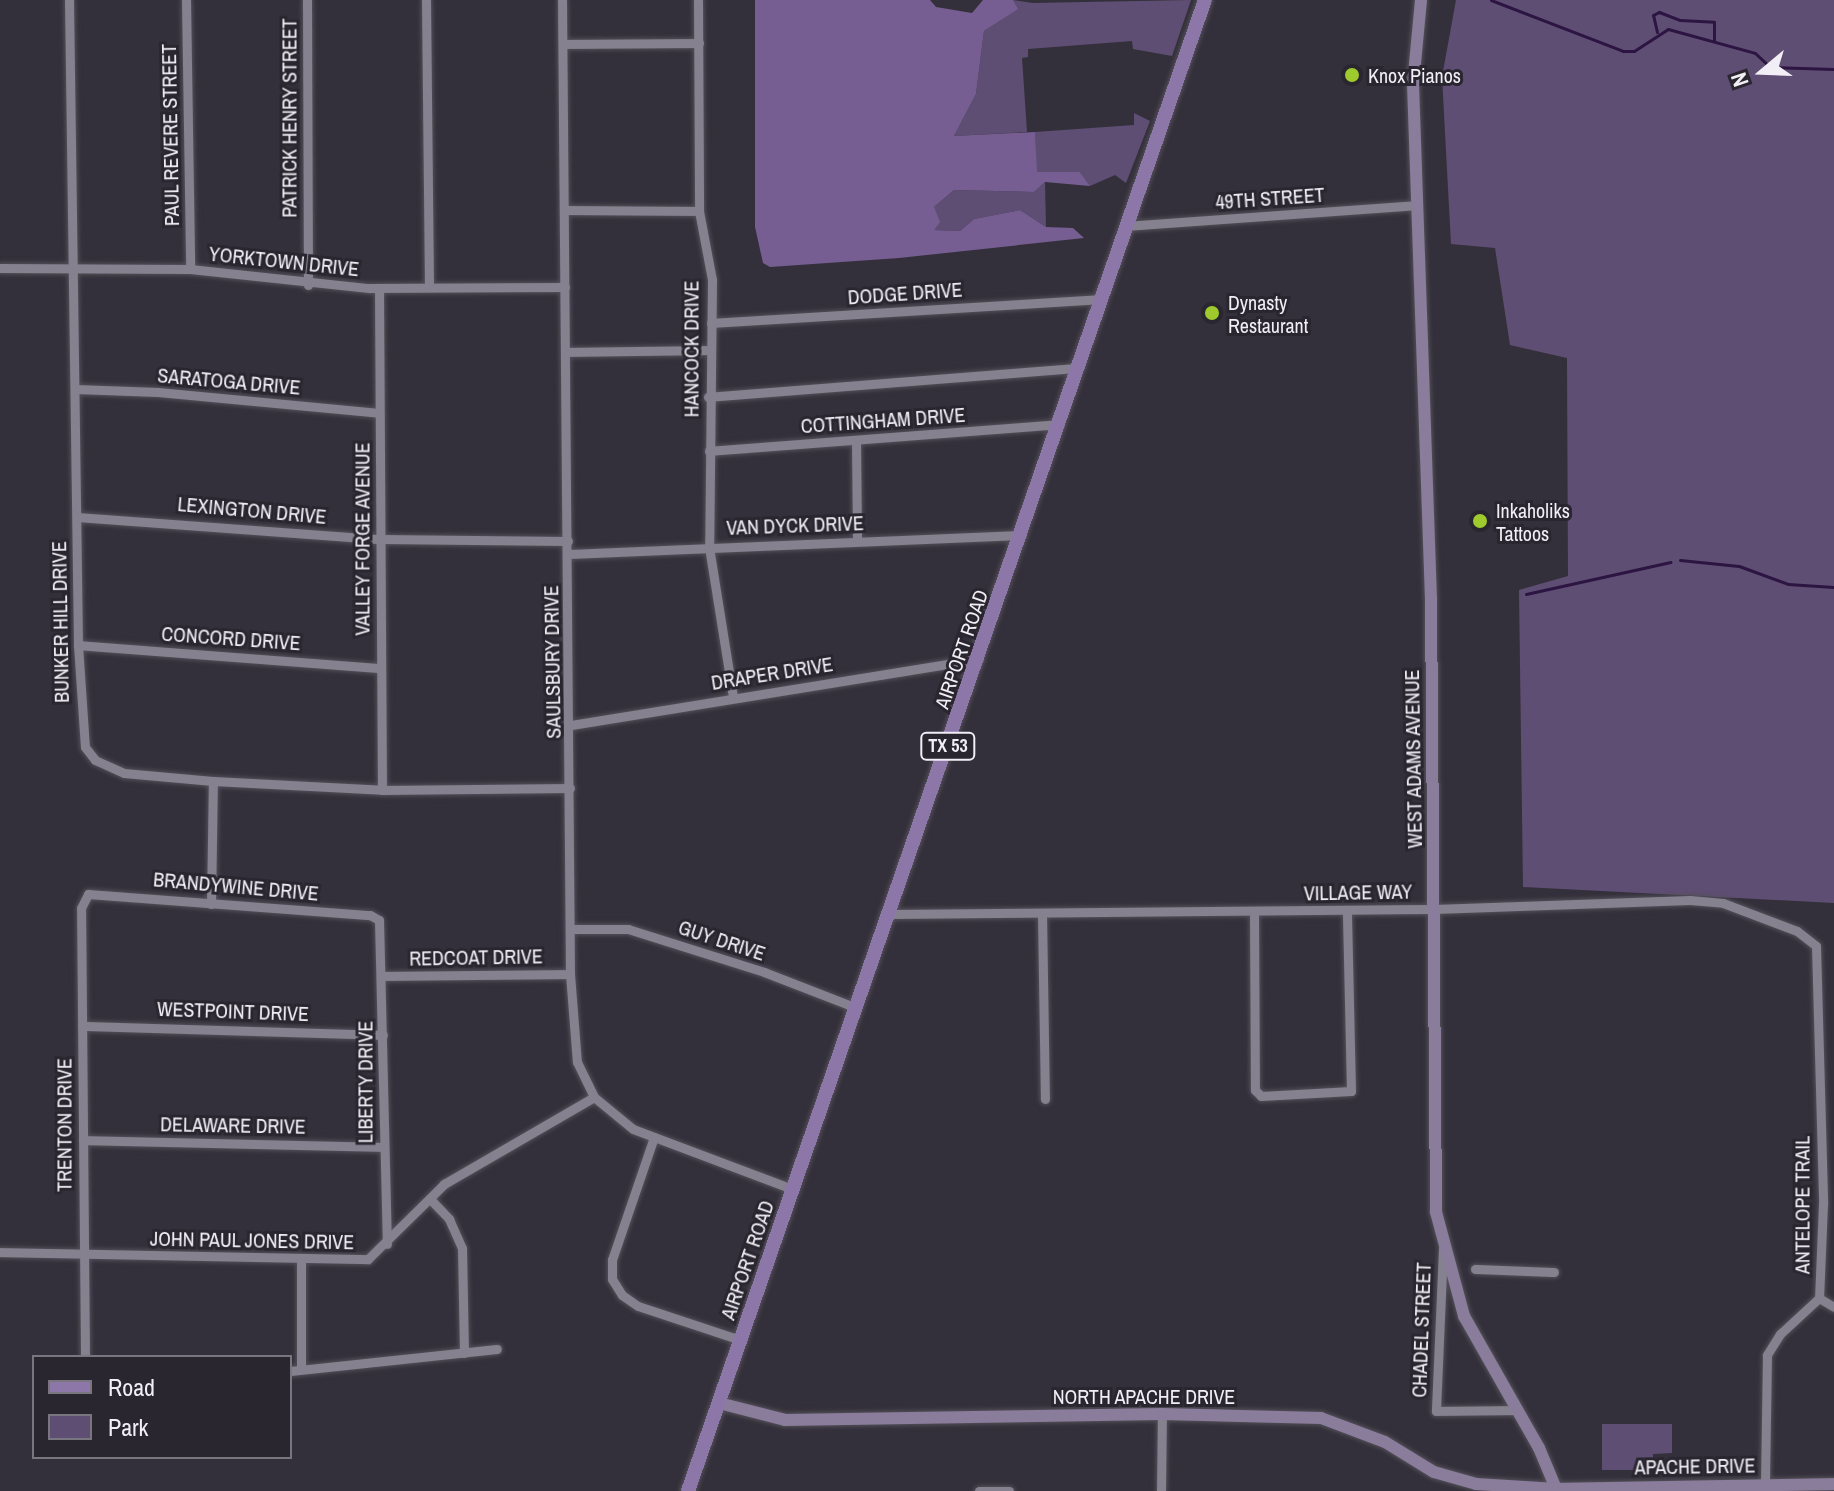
<!DOCTYPE html>
<style>
body{margin:0}
#map{position:relative;width:1834px;height:1491px;overflow:hidden;background:#34303b;font-family:"Archivo Narrow",sans-serif}
div>[style]{position:absolute}
[style*='--x']{left:calc(var(--x)*1px);top:calc(var(--y)*1px);width:calc(var(--w)*1px);rotate:calc(var(--a)*1deg)}
.green>*{inset:0;background:#5f4e73}
.forest>*{inset:0;background:#765e92}
.stream>*{height:3px;margin:-1.5px;padding:0 1.5px;transform-origin:1.5px;border-radius:1.5px;background:#2c1542}
.roads{filter:drop-shadow(0 0 2px #535059) drop-shadow(0 0 2px #535059)}
.street>*{height:9px;margin:-4.5px;padding:0 4.5px;transform-origin:4.5px;border-radius:4.5px;background:#86818e}
.secondary>*{height:12px;margin:-6px;padding:0 6px;transform-origin:6px;border-radius:6px;background:#8a7c9b}
.primary>*{height:14px;margin:-7px;padding:0 7px;transform-origin:7px;border-radius:7px;background:#8d77a8}
.dots>*{width:22px;height:22px;translate:-50% -50%;box-sizing:border-box;border:4px solid #2a2630;border-radius:50%}
span{translate:-50% -50%;white-space:nowrap;text-align:center;line-height:1.15;-webkit-text-stroke:6px #2a2630;paint-order:stroke}
.shield-label span{padding:2px 6px;background:#2a2630;border:2px solid;border-radius:6px;-webkit-text-stroke-width:0}
.shield-label{font-size:18px;color:#f1eef5;font-weight:700}
.poi-label{font-size:20px;color:#f1eef5}
.left{translate:0 -50%;text-align:left}
.street-label{font-size:20px;color:#f1eef5}
.legend{position:absolute;left:32px;top:1355px;width:260px;height:104px;box-sizing:border-box;background:#2a2630;border:2px solid #7a767f;margin:0;padding:10px 14px;list-style:none;font-size:24px;color:#f1eef5}
.legend li{display:flex;align-items:center;gap:16px;height:40px}
.legend b{width:40px;border:2px solid #7a767f}
.north{position:absolute;left:1722px;top:32px;width:80px;height:80px;-webkit-text-stroke:6px #2a2630;paint-order:stroke;rotate:251deg;font-size:22px;font-weight:700;line-height:32px;text-align:center;color:#f1eef5}
.north::after{content:'';display:block;margin:auto;width:28px;height:36px;background:#f1eef5;clip-path:polygon(50% 0,100% 100%,50% 72%,0 100%)}
</style>
<div id="map">
<div class="green">
<div style="clip-path:polygon(1013px 0,1033px 3px,1191px 0,1172px 56px,1133px 49px,1132px 41px,1028px 49px,1028px 57px,1022px 58px,1027px 132px,954px 136px,976px 94px,984px 31px,1017px 9px)"></div>
<div style="clip-path:polygon(1456px 0,1834px 0,1834px 903px,1523px 887px,1519px 590px,1568px 576px,1567px 358px,1510px 345px,1495px 248px,1451px 244px,1442px 77px)"></div>
<div style="clip-path:polygon(1134px 113px,1150px 121px,1126px 183px,1115px 175px,1090px 186px,1080px 172px,1036px 172px,1035px 132px,1134px 125px)"></div>
<div style="clip-path:polygon(1045px 182px,1046px 227px,1020px 210px,974px 219px,960px 231px,934px 230px,934px 207px,954px 190px,1034px 192px)"></div>
<div style="clip-path:polygon(1602px 1424px,1672px 1424px,1672px 1453px,1653px 1454px,1653px 1470px,1602px 1470px)"></div>
</div>
<div class="forest">
<div style="clip-path:polygon(755px 0,930px 0,936px 7px,972px 13px,983px 0,1013px 0,1018px 9px,984px 31px,976px 94px,954px 136px,1035px 132px,1037px 172px,1080px 172px,1090px 186px,1045px 182px,1034px 192px,954px 190px,934px 207px,940px 222px,934px 230px,960px 231px,974px 219px,1020px 210px,1046px 227px,1073px 228px,1084px 238px,899px 258px,770px 267px,763px 263px,755px 227px)"></div>
</div>
<div class="stream">
<div style="--x:1491;--y:0;--w:142;--a:21.1"></div>
<div style="--x:1623;--y:51;--w:11;--a:0"></div>
<div style="--x:1634;--y:51;--w:40;--a:-32.9"></div>
<div style="--x:1668;--y:29;--w:90;--a:15.4"></div>
<div style="--x:1755;--y:53;--w:21;--a:43"></div>
<div style="--x:1770;--y:67;--w:64;--a:1.8"></div>
<div style="--x:1657;--y:32;--w:17;--a:-103"></div>
<div style="--x:1653;--y:15;--w:7;--a:-27"></div>
<div style="--x:1659;--y:12;--w:22;--a:21"></div>
<div style="--x:1680;--y:20;--w:34;--a:3"></div>
<div style="--x:1714;--y:22;--w:18;--a:90"></div>
<div style="--x:1680;--y:560;--w:59;--a:5.8"></div>
<div style="--x:1739;--y:566;--w:52;--a:20.2"></div>
<div style="--x:1788;--y:584;--w:46;--a:3.7"></div>
<div style="--x:1526;--y:594;--w:148;--a:-12.5"></div>
</div>
<div class="roads">
<div class="street">
<div style="--x:69;--y:0;--w:645;--a:89.2"></div>
<div style="--x:78;--y:645;--w:102;--a:86.1"></div>
<div style="--x:85;--y:747;--w:16;--a:52"></div>
<div style="--x:95;--y:760;--w:32;--a:24"></div>
<div style="--x:124;--y:773;--w:89;--a:5.1"></div>
<div style="--x:213;--y:781;--w:169;--a:3"></div>
<div style="--x:382;--y:790;--w:188;--a:-0.6"></div>
<div style="--x:186;--y:0;--w:269;--a:89.1"></div>
<div style="--x:307;--y:0;--w:285;--a:89.8"></div>
<div style="--x:426;--y:0;--w:287;--a:89.4"></div>
<div style="--x:562;--y:0;--w:974;--a:89.53"></div>
<div style="--x:570;--y:974;--w:88;--a:85.5"></div>
<div style="--x:577;--y:1062;--w:39;--a:64"></div>
<div style="--x:594;--y:1097;--w:50;--a:39.4"></div>
<div style="--x:633;--y:1129;--w:171;--a:20.6"></div>
<div style="--x:698;--y:0;--w:211;--a:89.7"></div>
<div style="--x:699;--y:211;--w:70;--a:79.3"></div>
<div style="--x:712;--y:280;--w:267;--a:90.6"></div>
<div style="--x:709;--y:547;--w:152;--a:80.9"></div>
<div style="--x:563;--y:44;--w:136;--a:-0.4"></div>
<div style="--x:565;--y:210;--w:134;--a:0.4"></div>
<div style="--x:1126;--y:226;--w:292;--a:-4.1"></div>
<div style="--x:0;--y:268;--w:190;--a:0.3"></div>
<div style="--x:190;--y:269;--w:180;--a:6.1"></div>
<div style="--x:369;--y:288;--w:196;--a:-0.3"></div>
<div style="--x:379;--y:288;--w:502;--a:89.66"></div>
<div style="--x:711;--y:323;--w:392;--a:-3.5"></div>
<div style="--x:566;--y:352;--w:142;--a:-0.8"></div>
<div style="--x:75;--y:389;--w:83;--a:2.1"></div>
<div style="--x:158;--y:392;--w:222;--a:5.4"></div>
<div style="--x:708;--y:397;--w:371;--a:-4.5"></div>
<div style="--x:856;--y:440;--w:101;--a:89.4"></div>
<div style="--x:709;--y:451;--w:352;--a:-4.4"></div>
<div style="--x:77;--y:517;--w:304;--a:4.2"></div>
<div style="--x:380;--y:539;--w:188;--a:0.6"></div>
<div style="--x:568;--y:554;--w:454;--a:-2.4"></div>
<div style="--x:78;--y:645;--w:303;--a:4.4"></div>
<div style="--x:571;--y:725;--w:413;--a:-9.2"></div>
<div style="--x:211;--y:904;--w:123;--a:-89.1"></div>
<div style="--x:1254;--y:911;--w:179;--a:89.7"></div>
<div style="--x:1255;--y:1090;--w:8;--a:45"></div>
<div style="--x:1261;--y:1096;--w:90;--a:-3.2"></div>
<div style="--x:1351;--y:1091;--w:181;--a:-91.3"></div>
<div style="--x:1042;--y:913;--w:186;--a:89.1"></div>
<div style="--x:890;--y:914;--w:544;--a:-0.53"></div>
<div style="--x:1434;--y:909;--w:256;--a:-2"></div>
<div style="--x:1690;--y:900;--w:33;--a:5"></div>
<div style="--x:1723;--y:903;--w:79;--a:20.7"></div>
<div style="--x:1797;--y:931;--w:24;--a:38"></div>
<div style="--x:1816;--y:946;--w:258;--a:88.4"></div>
<div style="--x:1823;--y:1204;--w:94;--a:92.4"></div>
<div style="--x:1819;--y:1298;--w:53;--a:137.3"></div>
<div style="--x:1780;--y:1334;--w:25;--a:122"></div>
<div style="--x:1767;--y:1355;--w:134;--a:90.9"></div>
<div style="--x:572;--y:929;--w:56;--a:0"></div>
<div style="--x:628;--y:929;--w:143;--a:17.5"></div>
<div style="--x:764;--y:972;--w:100;--a:21.2"></div>
<div style="--x:383;--y:976;--w:187;--a:-0.6"></div>
<div style="--x:82;--y:1026;--w:301;--a:1.7"></div>
<div style="--x:654;--y:1137;--w:130;--a:108.9"></div>
<div style="--x:612;--y:1260;--w:19;--a:90"></div>
<div style="--x:612;--y:1279;--w:19;--a:58"></div>
<div style="--x:622;--y:1295;--w:19;--a:35"></div>
<div style="--x:638;--y:1306;--w:108;--a:18.3"></div>
<div style="--x:83;--y:1140;--w:300;--a:1.3"></div>
<div style="--x:430;--y:1199;--w:28;--a:46"></div>
<div style="--x:449;--y:1219;--w:32;--a:66"></div>
<div style="--x:462;--y:1248;--w:105;--a:88.9"></div>
<div style="--x:1443;--y:1249;--w:162;--a:92.5"></div>
<div style="--x:1436;--y:1411;--w:81;--a:-0.7"></div>
<div style="--x:0;--y:1252;--w:368;--a:1.1"></div>
<div style="--x:368;--y:1259;--w:107;--a:-44.6"></div>
<div style="--x:444;--y:1184;--w:173;--a:-30.1"></div>
<div style="--x:1475;--y:1269;--w:79;--a:2.2"></div>
<div style="--x:1819;--y:1298;--w:17;--a:31"></div>
<div style="--x:85;--y:1357;--w:449;--a:-90.5"></div>
<div style="--x:81;--y:908;--w:16;--a:-63"></div>
<div style="--x:88;--y:894;--w:283;--a:4.3"></div>
<div style="--x:370;--y:915;--w:10;--a:29"></div>
<div style="--x:379;--y:920;--w:324;--a:88.6"></div>
<div style="--x:301;--y:1369;--w:107;--a:-90"></div>
<div style="--x:290;--y:1371;--w:208;--a:-6.1"></div>
<div style="--x:979;--y:1491;--w:30;--a:0"></div>
<div style="--x:1161;--y:1491;--w:77;--a:-89.3"></div>
</div>
<div class="secondary">
<div style="--x:1421;--y:0;--w:84;--a:95.4"></div>
<div style="--x:1413;--y:84;--w:515;--a:88"></div>
<div style="--x:1431;--y:599;--w:613;--a:89.53"></div>
<div style="--x:1436;--y:1212;--w:108;--a:74.9"></div>
<div style="--x:1464;--y:1316;--w:152;--a:60.4"></div>
<div style="--x:1539;--y:1448;--w:47;--a:67.3"></div>
<div style="--x:719;--y:1403;--w:68;--a:14.4"></div>
<div style="--x:785;--y:1420;--w:377;--a:-0.9"></div>
<div style="--x:1162;--y:1414;--w:159;--a:1.4"></div>
<div style="--x:1321;--y:1418;--w:68;--a:20.6"></div>
<div style="--x:1385;--y:1442;--w:57;--a:31.5"></div>
<div style="--x:1434;--y:1472;--w:44;--a:15.9"></div>
<div style="--x:1476;--y:1484;--w:81;--a:3.5"></div>
<div style="--x:1557;--y:1489;--w:277;--a:-1"></div>
</div>
<div class="primary">
<div style="--x:688;--y:1491;--w:1578;--a:-70.88"></div>
</div>
</div>
<div class="dots">
<div style="left:1352px;top:75px;background:#9fca2e"></div>
<div style="left:1212px;top:313px;background:#9fca2e"></div>
<div style="left:1480px;top:521px;background:#9fca2e"></div>
</div>
<div class="shield-label">
<span style="left:948px;top:746px">TX 53</span>
</div>
<div class="poi-label">
<span class="left" style="left:1368px;top:75px">Knox Pianos</span>
<span class="left" style="left:1228px;top:314px">Dynasty<br>Restaurant</span>
<span class="left" style="left:1496px;top:522px">Inkaholiks<br>Tattoos</span>
</div>
<div class="street-label">
<span style="left:289px;top:118px;rotate:-90deg">PATRICK HENRY STREET</span>
<span style="left:170px;top:135px;rotate:-91deg">PAUL REVERE STREET</span>
<span style="left:1270px;top:198px;rotate:-4deg">49TH STREET</span>
<span style="left:284px;top:261px;rotate:6deg">YORKTOWN DRIVE</span>
<span style="left:905px;top:293px;rotate:-4deg">DODGE DRIVE</span>
<span style="left:691px;top:349px;rotate:-90deg">HANCOCK DRIVE</span>
<span style="left:229px;top:381px;rotate:5deg">SARATOGA DRIVE</span>
<span style="left:883px;top:420px;rotate:-4deg">COTTINGHAM DRIVE</span>
<span style="left:252px;top:510px;rotate:5deg">LEXINGTON DRIVE</span>
<span style="left:795px;top:525px;rotate:-2deg">VAN DYCK DRIVE</span>
<span style="left:362px;top:539px;rotate:-90deg">VALLEY FORGE AVENUE</span>
<span style="left:60px;top:622px;rotate:-91deg">BUNKER HILL DRIVE</span>
<span style="left:231px;top:638px;rotate:4deg">CONCORD DRIVE</span>
<span style="left:961px;top:649px;rotate:-71deg">AIRPORT ROAD</span>
<span style="left:552px;top:662px;rotate:-91deg">SAULSBURY DRIVE</span>
<span style="left:772px;top:673px;rotate:-9deg">DRAPER DRIVE</span>
<span style="left:1413px;top:759px;rotate:-91deg">WEST ADAMS AVENUE</span>
<span style="left:236px;top:886px;rotate:5deg">BRANDYWINE DRIVE</span>
<span style="left:1358px;top:892px;rotate:-1deg">VILLAGE WAY</span>
<span style="left:722px;top:940px;rotate:18deg">GUY DRIVE</span>
<span style="left:476px;top:957px;rotate:-1deg">REDCOAT DRIVE</span>
<span style="left:233px;top:1011px;rotate:2deg">WESTPOINT DRIVE</span>
<span style="left:365px;top:1082px;rotate:-90deg">LIBERTY DRIVE</span>
<span style="left:64px;top:1125px;rotate:-90deg">TRENTON DRIVE</span>
<span style="left:233px;top:1125px;rotate:1deg">DELAWARE DRIVE</span>
<span style="left:1802px;top:1205px;rotate:-90deg">ANTELOPE TRAIL</span>
<span style="left:252px;top:1240px;rotate:1deg">JOHN PAUL JONES DRIVE</span>
<span style="left:747px;top:1260px;rotate:-71deg">AIRPORT ROAD</span>
<span style="left:1421px;top:1330px;rotate:-88deg">CHADEL STREET</span>
<span style="left:1144px;top:1396px">NORTH APACHE DRIVE</span>
<span style="left:1695px;top:1466px;rotate:-1deg">APACHE DRIVE</span>
</div>
<ul class="legend">
<li><b style="height:10px;background:#8d77a8"></b>Road</li>
<li><b style="height:22px;background:#5f4e73"></b>Park</li>
</ul>
<div class="north">N</div>
</div>
